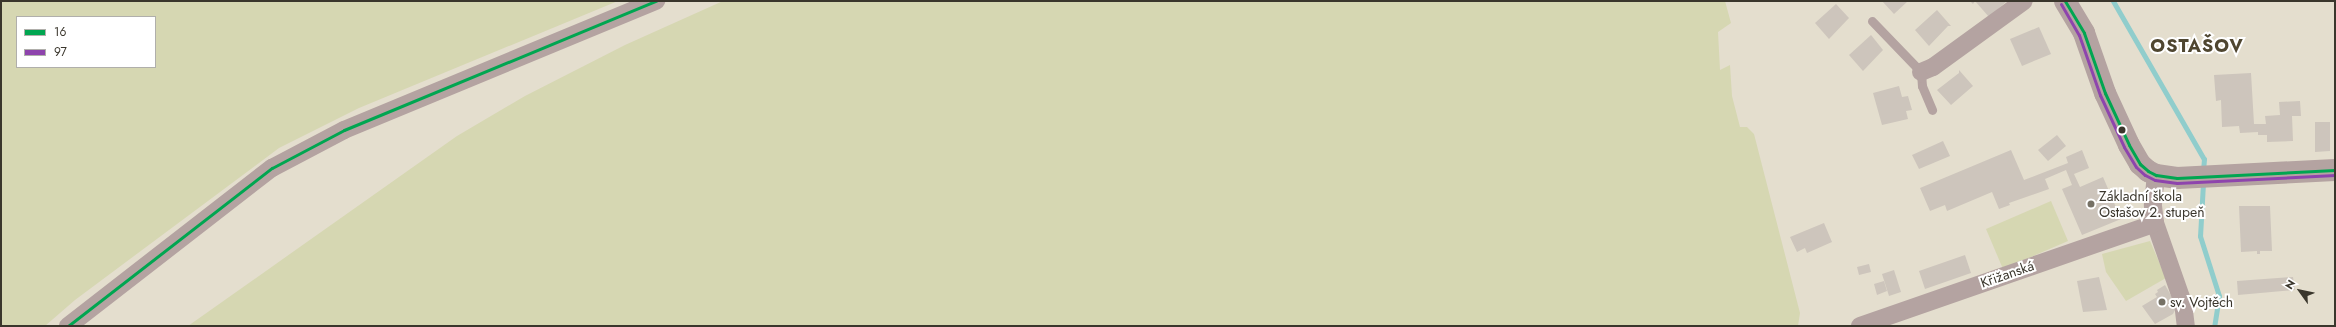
<!DOCTYPE html>
<meta charset="utf-8">
<style>
body{margin:0}
#map{position:relative;width:2336px;height:327px;overflow:hidden;background:#e4dece;font-family:Jost,sans-serif}
div>[style]{position:absolute}
[style*='--x']{left:calc(var(--x)*1px);top:calc(var(--y)*1px);width:calc(var(--w)*1px);rotate:calc(var(--a)*1deg)}
.green>*{inset:0;background:#d6d7b2}
.stream>*{height:5px;margin:-2.5px;padding:0 2.5px;transform-origin:2.5px;border-radius:2.5px;background:#90cdcc}
.building>*{inset:0;background:#cdc5bc}
.service>*{height:9px;margin:-4.5px;padding:0 4.5px;transform-origin:4.5px;border-radius:4.5px;background:#b4a3a1}
.minor>*{height:18px;margin:-9px;padding:0 9px;transform-origin:9px;border-radius:9px;background:#b4a3a1}
.tertiary>*{height:22px;margin:-11px;padding:0 11px;transform-origin:11px;border-radius:11px;background:#b4a3a1}
.bus-1>*{height:3px;margin:-1.5px;padding:0 1.5px;transform-origin:1.5px;border-radius:1.5px;background:#00a651}
.bus-2>*{height:3px;margin:-1.5px;padding:0 1.5px;transform-origin:1.5px;border-radius:1.5px;background:#8e44ad}
.dots>*{width:11px;height:11px;translate:-50% -50%;box-sizing:border-box;border:2px solid #fff;border-radius:50%}
span{translate:-50% -50%;white-space:nowrap;text-align:center;line-height:1.15;-webkit-text-stroke:4px #fff;paint-order:stroke}
.poi-label{font-size:14px;color:#3a362c}
.left{translate:0 -50%;text-align:left}
.street-label{font-size:14px;color:#3a362c}
.district-label{font-size:18px;color:#4f4630;font-weight:700;letter-spacing:1px}
.frame{position:absolute;inset:0;border:2px solid #3a362c;pointer-events:none}
.legend{position:absolute;left:16px;top:16px;width:140px;height:52px;box-sizing:border-box;background:#fff;border:1px solid #b0afab;margin:0;padding:5px 7px;list-style:none;font-size:12px;color:#3a362c}
.legend li{display:flex;align-items:center;gap:8px;height:20px}
.legend b{width:20px;border:1px solid #b0afab}
.north{position:absolute;left:2280px;top:271px;width:40px;height:40px;-webkit-text-stroke:3px #fff;paint-order:stroke;rotate:303deg;font-size:11px;font-weight:700;line-height:16px;text-align:center;color:#3a362c}
.north::after{content:'';display:block;margin:auto;width:14px;height:18px;background:#3a362c;clip-path:polygon(50% 0,100% 100%,50% 72%,0 100%)}
</style>
<div id="map">
<div class="green">
<div style="clip-path:polygon(evenodd,1px 1px,618px 1px,359px 108px,279px 148px,75px 300px,45px 326px,1px 326px,1px 1px,17px 17px,155px 17px,155px 67px,17px 67px,17px 17px)"></div>
<div style="clip-path:polygon(723px 1px,1725px 1px,1731px 23px,1718px 32px,1720px 70px,1730px 65px,1732px 96px,1740px 127px,1747px 127px,1754px 134px,1800px 313px,1798px 326px,188px 326px,457px 136px,525px 96px,625px 45px)"></div>
<div style="clip-path:polygon(2051px 201px,2068px 241px,2003px 269px,1986px 229px)"></div>
<div style="clip-path:polygon(2150px 241px,2166px 278px,2126px 301px,2106px 272px,2102px 254px)"></div>
</div>
<div class="stream">
<div style="--x:2113;--y:1;--w:182;--a:60.1"></div>
<div style="--x:2204;--y:159;--w:12;--a:95"></div>
<div style="--x:2203;--y:183;--w:53;--a:93.2"></div>
<div style="--x:2200;--y:236;--w:63;--a:72.4"></div>
<div style="--x:2219;--y:296;--w:30;--a:99"></div>
</div>
<div class="building">
<div style="clip-path:polygon(1882px 1px,1908px 1px,1894px 14px)"></div>
<div style="clip-path:polygon(1970px 1px,2007px 1px,1989px 17px,1975px 1px,1973px 4px)"></div>
<div style="clip-path:polygon(1836px 4px,1849px 18px,1829px 39px,1815px 23px)"></div>
<div style="clip-path:polygon(1937px 10px,1951px 26px,1948px 26px,1929px 46px,1915px 30px)"></div>
<div style="clip-path:polygon(2039px 27px,2051px 54px,2022px 66px,2010px 39px)"></div>
<div style="clip-path:polygon(1871px 35px,1883px 50px,1863px 71px,1849px 55px)"></div>
<div style="clip-path:polygon(1959px 70px,1973px 86px,1951px 105px,1937px 90px,1959px 73px)"></div>
<div style="clip-path:polygon(2251px 73px,2254px 124px,2266px 124px,2265px 116px,2280px 115px,2279px 102px,2300px 101px,2301px 116px,2292px 116px,2293px 141px,2267px 142px,2267px 135px,2258px 135px,2258px 132px,2240px 133px,2239px 126px,2222px 127px,2221px 100px,2216px 101px,2214px 75px)"></div>
<div style="clip-path:polygon(1899px 86px,1902px 97px,1908px 96px,1912px 110px,1906px 111px,1908px 119px,1882px 125px,1873px 93px)"></div>
<div style="clip-path:polygon(2315px 122px,2330px 122px,2330px 151px,2315px 152px)"></div>
<div style="clip-path:polygon(2057px 135px,2066px 146px,2048px 161px,2038px 150px)"></div>
<div style="clip-path:polygon(1943px 141px,1950px 156px,1919px 169px,1912px 155px)"></div>
<div style="clip-path:polygon(2011px 150px,2024px 180px,2068px 163px,2066px 157px,2082px 150px,2089px 168px,2074px 174px,2080px 187px,2103px 177px,2121px 219px,2082px 235px,2062px 189px,2072px 185px,2066px 170px,2045px 179px,2049px 189px,2009px 203px,2010px 205px,1999px 209px,1992px 192px,1947px 211px,1945px 205px,1930px 211px,1920px 188px)"></div>
<div style="clip-path:polygon(2239px 206px,2270px 206px,2272px 251px,2260px 251px,2260px 254px,2257px 254px,2257px 251px,2241px 252px)"></div>
<div style="clip-path:polygon(1824px 223px,1832px 242px,1807px 253px,1805px 248px,1797px 252px,1790px 237px)"></div>
<div style="clip-path:polygon(1965px 255px,1971px 273px,1925px 289px,1919px 271px)"></div>
<div style="clip-path:polygon(1869px 264px,1871px 272px,1859px 275px,1857px 267px)"></div>
<div style="clip-path:polygon(1894px 270px,1901px 292px,1889px 296px,1882px 274px)"></div>
<div style="clip-path:polygon(2099px 277px,2107px 310px,2083px 312px,2077px 281px)"></div>
<div style="clip-path:polygon(2293px 277px,2295px 290px,2238px 295px,2237px 281px)"></div>
<div style="clip-path:polygon(1884px 281px,1887px 291px,1877px 295px,1874px 284px)"></div>
<div style="clip-path:polygon(2165px 285px,2177px 306px,2173px 314px,2155px 324px,2142px 306px,2157px 297px,2155px 294px,2158px 292px,2157px 290px)"></div>
</div>
<div class="service">
<div style="--x:1872;--y:21;--w:71;--a:46.1"></div>
<div style="--x:1921;--y:72;--w:14;--a:86"></div>
<div style="--x:1922;--y:86;--w:26;--a:67"></div>
</div>
<div class="minor">
<div style="--x:1921;--y:72;--w:13;--a:-23"></div>
<div style="--x:1933;--y:67;--w:112;--a:-36"></div>
<div style="--x:2156;--y:175;--w:31;--a:96"></div>
<div style="--x:2153;--y:206;--w:17;--a:83"></div>
<div style="--x:2155;--y:223;--w:85;--a:70.7"></div>
<div style="--x:2183;--y:303;--w:23;--a:83"></div>
<div style="--x:68;--y:326;--w:258;--a:-37.8"></div>
<div style="--x:272;--y:168;--w:81;--a:-27.8"></div>
<div style="--x:344;--y:130;--w:338;--a:-22.5"></div>
<div style="--x:1860;--y:326;--w:312;--a:-19.2"></div>
</div>
<div class="tertiary">
<div style="--x:2065;--y:1;--w:37;--a:59"></div>
<div style="--x:2084;--y:33;--w:64;--a:70.7"></div>
<div style="--x:2105;--y:93;--w:57;--a:65.2"></div>
<div style="--x:2129;--y:145;--w:22;--a:60"></div>
<div style="--x:2140;--y:164;--w:11;--a:41"></div>
<div style="--x:2148;--y:171;--w:9;--a:27"></div>
<div style="--x:2156;--y:175;--w:21;--a:8"></div>
<div style="--x:2177;--y:178;--w:158;--a:-2.9"></div>
</div>
<div class="bus-1">
<div style="--x:2065;--y:1;--w:37;--a:59"></div>
<div style="--x:2084;--y:33;--w:64;--a:70.7"></div>
<div style="--x:2105;--y:93;--w:57;--a:65.2"></div>
<div style="--x:2129;--y:145;--w:22;--a:60"></div>
<div style="--x:2140;--y:164;--w:11;--a:41"></div>
<div style="--x:2148;--y:171;--w:9;--a:27"></div>
<div style="--x:2156;--y:175;--w:21;--a:8"></div>
<div style="--x:2177;--y:178;--w:158;--a:-2.9"></div>
<div style="--x:68;--y:326;--w:258;--a:-37.8"></div>
<div style="--x:272;--y:168;--w:81;--a:-27.8"></div>
<div style="--x:344;--y:130;--w:338;--a:-22.5"></div>
</div>
<div class="bus-2">
<div style="--x:2061;--y:4;--w:36;--a:60"></div>
<div style="--x:2079;--y:35;--w:64;--a:70.7"></div>
<div style="--x:2100;--y:95;--w:57;--a:65.2"></div>
<div style="--x:2124;--y:147;--w:23;--a:59"></div>
<div style="--x:2136;--y:167;--w:12;--a:42"></div>
<div style="--x:2145;--y:175;--w:11;--a:27"></div>
<div style="--x:2155;--y:180;--w:22;--a:8"></div>
<div style="--x:2177;--y:183;--w:158;--a:-2.9"></div>
</div>
<div class="dots">
<div style="left:2122px;top:130px;background:#3a362c"></div>
<div style="left:2091px;top:204px;background:#767165"></div>
<div style="left:2162px;top:302px;background:#767165"></div>
</div>
<div class="poi-label">
<span class="left" style="left:2099px;top:204px">Základní škola<br>Ostašov 2. stupeň</span>
<span class="left" style="left:2170px;top:302px">sv. Vojtěch</span>
</div>
<div class="street-label">
<span style="left:2007px;top:274px;rotate:-19deg">Křižanská</span>
</div>
<div class="district-label">
<span style="left:2197px;top:46px">OSTAŠOV</span>
</div>
<div class="frame"></div>
<ul class="legend">
<li><b style="height:5px;background:#00a651"></b>16</li>
<li><b style="height:5px;background:#8e44ad"></b>97</li>
</ul>
<div class="north">N</div>
</div>
